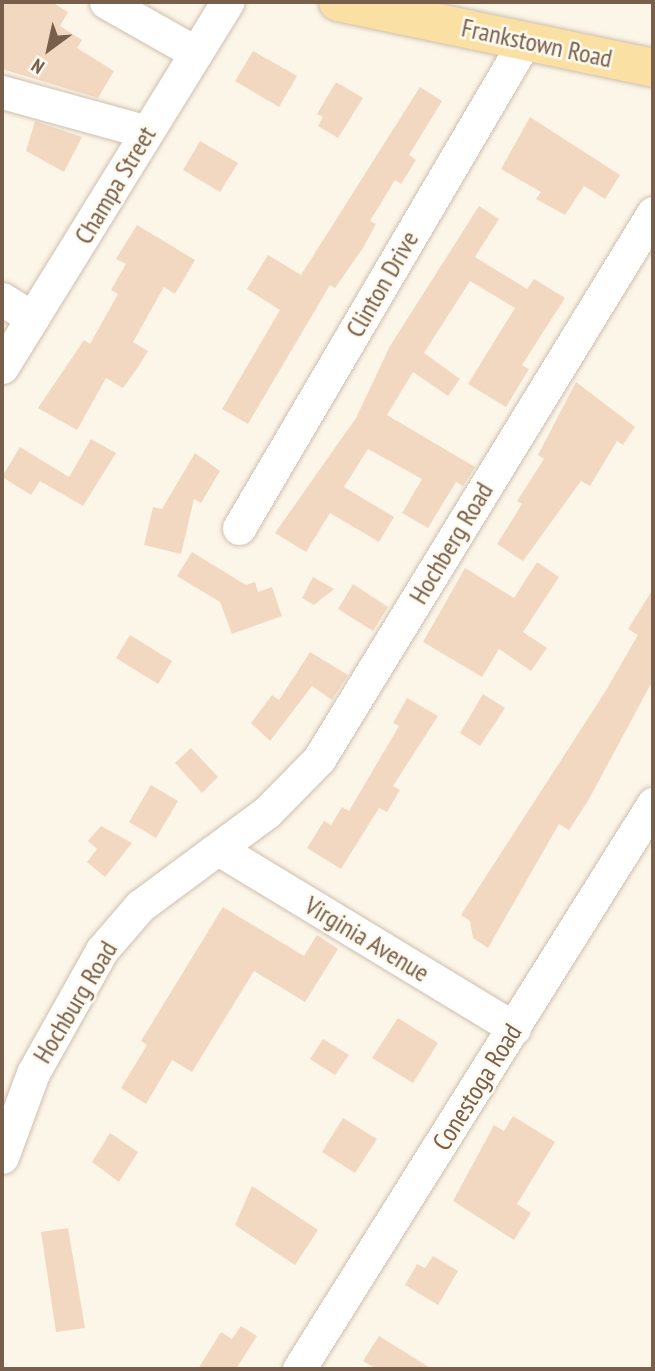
<!DOCTYPE html>
<style>
body{margin:0}
#map{position:relative;width:655px;height:1371px;overflow:hidden;background:#fcf6e8;font-family:"PT Sans Narrow",sans-serif}
div>[style]{position:absolute}
[style*='--x']{left:calc(var(--x)*1px);top:calc(var(--y)*1px);width:calc(var(--w)*1px);rotate:calc(var(--a)*1deg)}
.building>*{inset:0;background:#f2d8c0}
.roads{filter:drop-shadow(0 0 2px #cebfae) drop-shadow(0 0 2px #cebfae)}
.minor>*{height:33px;margin:-16.5px;padding:0 16.5px;transform-origin:16.5px;border-radius:16.5px;background:#fff}
.major>*{height:38px;margin:-19px;padding:0 19px;transform-origin:19px;border-radius:19px;background:#fae0a2}
span{translate:-50% -50%;white-space:nowrap;text-align:center;line-height:1.15;-webkit-text-stroke:5px #fffaef;paint-order:stroke}
.street-label{font-size:26px;color:#775f4c}
.frame{position:absolute;inset:0;border:4px solid #775f4c;pointer-events:none}
.north{position:absolute;left:14px;top:14px;width:70px;height:70px;-webkit-text-stroke:5px #fffaef;paint-order:stroke;rotate:213deg;font-size:19px;font-weight:700;line-height:28px;text-align:center;color:#775f4c}
.north::after{content:'';display:block;margin:auto;width:24px;height:32px;background:#775f4c;clip-path:polygon(50% 0,100% 100%,50% 72%,0 100%)}
</style>
<div id="map">
<div class="building">
<div style="clip-path:polygon(2px 2px,52px 2px,68px 12px,60px 26px,82px 40px,77px 48px,114px 71px,98px 98px,2px 69px)"></div>
<div style="clip-path:polygon(253px 51px,297px 76px,279px 107px,235px 81px)"></div>
<div style="clip-path:polygon(336px 82px,363px 98px,338px 138px,318px 126px,323px 117px,317px 114px)"></div>
<div style="clip-path:polygon(420px 87px,442px 101px,409px 155px,416px 160px,401px 184px,395px 180px,370px 221px,376px 224px,363px 248px,335px 288px,330px 285px,248px 424px,222px 409px,280px 310px,247px 289px,268px 255px,301px 275px)"></div>
<div style="clip-path:polygon(530px 117px,620px 175px,605px 199px,584px 186px,565px 215px,536px 199px,541px 192px,501px 169px)"></div>
<div style="clip-path:polygon(35px 121px,82px 137px,64px 172px,26px 151px)"></div>
<div style="clip-path:polygon(200px 141px,238px 163px,220px 192px,183px 170px)"></div>
<div style="clip-path:polygon(479px 206px,499px 219px,475px 257px,527px 289px,534px 279px,565px 298px,522px 365px,529px 369px,506px 407px,468px 384px,515px 308px,470px 281px,424px 353px,460px 379px,448px 396px,413px 372px,387px 415px,475px 467px,463px 486px,456px 482px,428px 528px,402px 513px,422px 479px,368px 449px,344px 487px,394px 517px,379px 542px,330px 513px,306px 552px,275px 533px,356px 418px,390px 346px)"></div>
<div style="clip-path:polygon(137px 225px,195px 260px,175px 294px,164px 287px,133px 342px,148px 351px,138px 367px,123px 388px,106px 378px,77px 430px,38px 408px,84px 340px,90px 344px,118px 294px,111px 290px,126px 264px,116px 259px)"></div>
<div style="clip-path:polygon(576px 382px,635px 427px,623px 445px,617px 441px,590px 486px,581px 481px,523px 561px,497px 544px,522px 504px,517px 501px,544px 459px,538px 455px)"></div>
<div style="clip-path:polygon(91px 439px,116px 453px,83px 506px,40px 481px,31px 495px,2px 477px,20px 447px,69px 477px)"></div>
<div style="clip-path:polygon(195px 453px,220px 471px,201px 503px,194px 499px,181px 554px,144px 545px,153px 507px,162px 509px)"></div>
<div style="clip-path:polygon(192px 552px,246px 585px,255px 582px,258px 592px,272px 587px,282px 616px,232px 634px,220px 602px,177px 576px)"></div>
<div style="clip-path:polygon(537px 562px,559px 577px,523px 632px,547px 648px,531px 671px,499px 649px,482px 677px,423px 642px,465px 568px,514px 598px)"></div>
<div style="clip-path:polygon(313px 577px,334px 589px,314px 605px,302px 598px)"></div>
<div style="clip-path:polygon(353px 584px,388px 607px,373px 631px,338px 609px)"></div>
<div style="clip-path:polygon(653px 589px,653px 680px,589px 799px,569px 830px,559px 824px,488px 948px,473px 938px,470px 921px,461px 915px,605px 692px,638px 635px,628px 629px)"></div>
<div style="clip-path:polygon(130px 635px,172px 661px,158px 684px,116px 658px)"></div>
<div style="clip-path:polygon(310px 652px,348px 675px,332px 700px,312px 686px,270px 741px,251px 723px,272px 695px,279px 700px)"></div>
<div style="clip-path:polygon(483px 694px,505px 708px,480px 746px,460px 733px)"></div>
<div style="clip-path:polygon(407px 698px,438px 716px,393px 786px,400px 790px,387px 812px,379px 808px,341px 869px,307px 848px,324px 821px,331px 825px,342px 807px,349px 811px,399px 726px,393px 723px)"></div>
<div style="clip-path:polygon(191px 748px,218px 777px,202px 793px,175px 763px)"></div>
<div style="clip-path:polygon(151px 785px,178px 801px,156px 838px,129px 822px)"></div>
<div style="clip-path:polygon(101px 826px,132px 843px,105px 877px,87px 862px,97px 849px,88px 841px)"></div>
<div style="clip-path:polygon(223px 907px,304px 956px,317px 935px,338px 949px,305px 1002px,254px 971px,192px 1072px,172px 1060px,146px 1104px,121px 1088px,147px 1045px,141px 1041px)"></div>
<div style="clip-path:polygon(398px 1018px,438px 1043px,413px 1083px,372px 1058px)"></div>
<div style="clip-path:polygon(323px 1039px,349px 1055px,335px 1075px,310px 1059px)"></div>
<div style="clip-path:polygon(513px 1116px,555px 1142px,517px 1204px,531px 1213px,514px 1240px,453px 1201px,494px 1125px,504px 1131px)"></div>
<div style="clip-path:polygon(343px 1118px,377px 1139px,355px 1173px,322px 1152px)"></div>
<div style="clip-path:polygon(110px 1133px,138px 1152px,119px 1182px,92px 1162px)"></div>
<div style="clip-path:polygon(252px 1186px,318px 1230px,295px 1265px,235px 1225px)"></div>
<div style="clip-path:polygon(68px 1228px,85px 1328px,56px 1332px,41px 1232px)"></div>
<div style="clip-path:polygon(433px 1256px,458px 1271px,438px 1305px,405px 1285px,417px 1264px,425px 1268px)"></div>
<div style="clip-path:polygon(241px 1326px,257px 1336px,236px 1369px,198px 1369px,221px 1332px,232px 1339px)"></div>
<div style="clip-path:polygon(379px 1336px,432px 1369px,377px 1369px,363px 1361px)"></div>
</div>
<div class="roads">
<div class="minor">
<div style="--x:106;--y:2;--w:103;--a:29.5"></div>
<div style="--x:2;--y:92;--w:150;--a:15.4"></div>
<div style="--x:2;--y:299;--w:36;--a:32"></div>
<div style="--x:2;--y:367;--w:429;--a:-58.3"></div>
<div style="--x:239;--y:528;--w:567;--a:-59.59"></div>
<div style="--x:220;--y:850;--w:344;--a:31.2"></div>
<div style="--x:2;--y:1157;--w:90;--a:-69.7"></div>
<div style="--x:33;--y:1073;--w:141;--a:-60.7"></div>
<div style="--x:102;--y:950;--w:58;--a:-49.2"></div>
<div style="--x:140;--y:906;--w:158;--a:-36.5"></div>
<div style="--x:267;--y:812;--w:74;--a:-45.5"></div>
<div style="--x:319;--y:759;--w:640;--a:-58.54"></div>
<div style="--x:299;--y:1369;--w:667;--a:-57.93"></div>
</div>
<div class="major">
<div style="--x:338;--y:2;--w:322;--a:11.8"></div>
</div>
</div>
<div class="street-label">
<span style="left:537px;top:43px;rotate:12deg">Frankstown Road</span>
<span style="left:115px;top:185px;rotate:-59deg">Champa Street</span>
<span style="left:382px;top:284px;rotate:-60deg">Clinton Drive</span>
<span style="left:451px;top:543px;rotate:-59deg">Hochberg Road</span>
<span style="left:367px;top:939px;rotate:31deg">Virginia Avenue</span>
<span style="left:75px;top:1002px;rotate:-59deg">Hochburg Road</span>
<span style="left:477px;top:1087px;rotate:-58deg">Conestoga Road</span>
</div>
<div class="frame"></div>
<div class="north">N</div>
</div>
